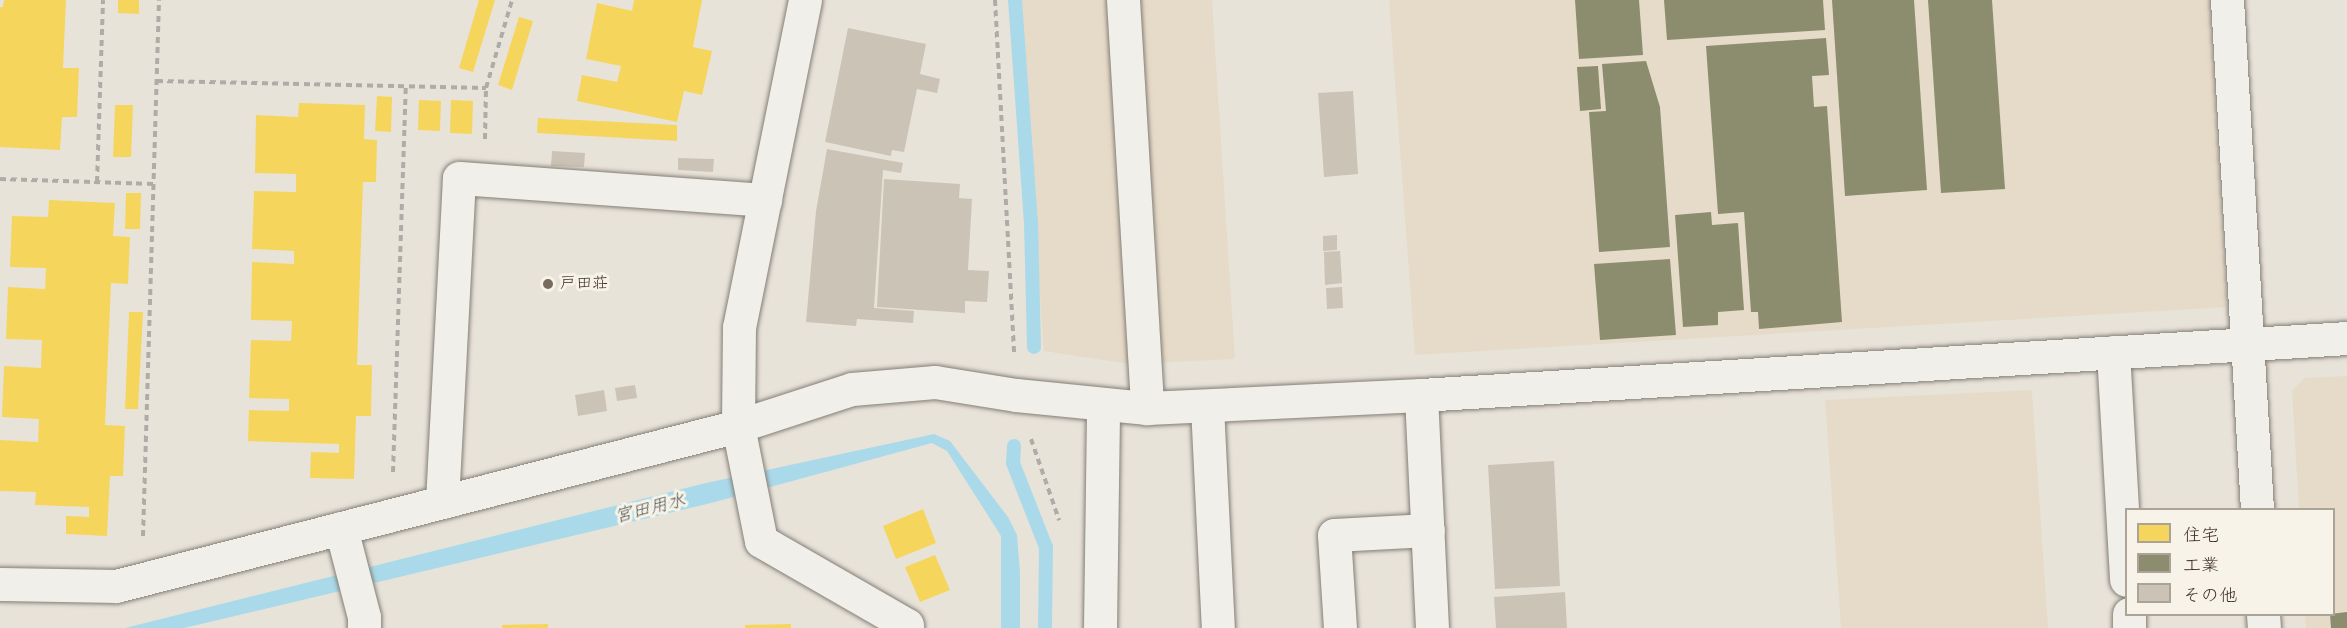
<!DOCTYPE html>
<meta charset="utf-8">
<style>
body{margin:0}
#map{position:relative;width:2347px;height:628px;overflow:hidden;background:#e8e3d9;font-family:"Balsamiq Sans","Klee One",sans-serif}
div>[style]{position:absolute}
[style*='--x']{left:calc(var(--x)*1px);top:calc(var(--y)*1px);width:calc(var(--w)*1px);rotate:calc(var(--a)*1deg)}
.built>*{inset:0;background:#e6dbc8}
.water>*{inset:0;background:#aadaea}
.homes>*{inset:0;background:#f6d55c}
.industry>*{inset:0;background:#8c8c6e}
.stream>*{height:14px;margin:-7px;padding:0 7px;transform-origin:7px;border-radius:7px;background:#aadaea}
.building>*{inset:0;background:#cbc3b5}
.path>*{height:4px;margin-top:-2px;transform-origin:0;background:repeating-linear-gradient(90deg,#afaca7 0 6px,transparent 0 10.5px)}
.roads{filter:drop-shadow(0 0 2px #847e77) drop-shadow(0 0 2px #847e77)}
.minor>*{height:33px;margin:-16.5px;padding:0 16.5px;transform-origin:16.5px;border-radius:16.5px;background:#f0efea}
.dots>*{width:16px;height:16px;translate:-50% -50%;box-sizing:border-box;border:3px solid #f7f3e8;border-radius:50%}
span{translate:-50% -50%;white-space:nowrap;text-align:center;line-height:1.15;-webkit-text-stroke:6px #f7f3e8;paint-order:stroke}
.poi-label{font-size:16px;color:#3b2a1e}
.left{translate:0 -50%;text-align:left}
.water-label{font-size:18px;color:#505553;font-style:italic}
.legend{position:absolute;left:2125px;top:508px;width:210px;height:108px;box-sizing:border-box;background:#f7f3e8;border:2px solid #aca397;margin:0;padding:8px 10px;list-style:none;font-size:18px;color:#3b2a1e}
.legend li{display:flex;align-items:center;gap:12px;height:30px}
.legend b{width:30px;border:2px solid #aca397}
</style>
<div id="map">
<div class="built">
<div style="clip-path:polygon(1018px 0,1212px 0,1235px 359px,1129px 364px,1044px 351px)"></div>
<div style="clip-path:polygon(1389px 0,2209px 0,2227px 307px,1415px 355px)"></div>
<div style="clip-path:polygon(2347px 376px,2347px 628px,2306px 628px,2305px 615px,2334px 614px,2334px 510px,2299px 509px,2292px 391px,2304px 378px)"></div>
<div style="clip-path:polygon(2032px 390px,2048px 628px,1841px 628px,1825px 400px)"></div>
</div>
<div class="water">
<div style="clip-path:polygon(934px 434px,950px 441px,1008px 517px,1017px 535px,1020px 572px,1020px 628px,1001px 628px,1001px 536px,947px 451px,932px 443px,711px 503px,184px 628px,125px 628px,706px 483px)"></div>
</div>
<div class="homes">
<div style="clip-path:polygon(4px 0,66px 0,63px 68px,79px 68px,77px 117px,62px 117px,60px 150px,0 147px,0 7px,3px 7px)"></div>
<div style="clip-path:polygon(118px 0,139px 0,139px 14px,118px 13px)"></div>
<div style="clip-path:polygon(479px 0,495px 0,473px 72px,459px 68px)"></div>
<div style="clip-path:polygon(634px 0,702px 0,693px 47px,712px 51px,702px 95px,684px 91px,677px 122px,577px 101px,582px 75px,617px 82px,621px 66px,586px 59px,597px 3px,632px 11px)"></div>
<div style="clip-path:polygon(519px 17px,533px 21px,512px 90px,498px 85px)"></div>
<div style="clip-path:polygon(377px 96px,392px 97px,391px 132px,375px 131px)"></div>
<div style="clip-path:polygon(419px 100px,441px 101px,440px 131px,418px 130px)"></div>
<div style="clip-path:polygon(451px 100px,473px 101px,472px 134px,450px 133px)"></div>
<div style="clip-path:polygon(299px 103px,365px 105px,364px 139px,377px 140px,376px 182px,363px 182px,357px 365px,372px 365px,371px 416px,356px 416px,354px 479px,310px 478px,311px 452px,339px 453px,339px 444px,248px 441px,249px 410px,289px 411px,289px 399px,249px 398px,251px 340px,291px 341px,292px 321px,251px 320px,252px 262px,294px 264px,294px 251px,252px 249px,254px 191px,296px 192px,296px 174px,255px 173px,256px 115px,298px 117px)"></div>
<div style="clip-path:polygon(115px 105px,133px 105px,131px 157px,113px 157px)"></div>
<div style="clip-path:polygon(538px 118px,677px 125px,677px 141px,537px 133px)"></div>
<div style="clip-path:polygon(126px 193px,141px 193px,140px 229px,125px 229px)"></div>
<div style="clip-path:polygon(49px 200px,115px 203px,113px 236px,130px 237px,128px 284px,111px 283px,105px 425px,125px 426px,123px 476px,110px 476px,107px 536px,66px 534px,66px 516px,89px 517px,89px 507px,35px 505px,36px 492px,0 491px,0 440px,38px 442px,39px 419px,2px 417px,4px 366px,41px 368px,42px 340px,6px 339px,8px 287px,45px 289px,46px 268px,10px 267px,12px 216px,48px 217px)"></div>
<div style="clip-path:polygon(129px 312px,143px 312px,138px 409px,125px 409px)"></div>
<div style="clip-path:polygon(923px 509px,936px 543px,896px 559px,883px 526px)"></div>
<div style="clip-path:polygon(935px 555px,950px 590px,920px 602px,905px 567px)"></div>
<div style="clip-path:polygon(548px 624px,548px 628px,502px 628px,502px 625px)"></div>
<div style="clip-path:polygon(791px 624px,791px 628px,745px 628px,745px 625px)"></div>
</div>
<div class="industry">
<div style="clip-path:polygon(1575px 0,1639px 0,1643px 55px,1579px 59px)"></div>
<div style="clip-path:polygon(1664px 0,1823px 0,1825px 30px,1667px 40px)"></div>
<div style="clip-path:polygon(1832px 0,1914px 0,1927px 190px,1845px 196px)"></div>
<div style="clip-path:polygon(1928px 0,1992px 0,2005px 189px,1941px 193px)"></div>
<div style="clip-path:polygon(1826px 38px,1829px 75px,1812px 76px,1814px 107px,1827px 106px,1842px 322px,1759px 329px,1758px 312px,1751px 312px,1744px 212px,1718px 214px,1706px 46px)"></div>
<div style="clip-path:polygon(1646px 61px,1660px 107px,1670px 247px,1599px 252px,1589px 112px,1606px 111px,1602px 64px)"></div>
<div style="clip-path:polygon(1598px 66px,1601px 109px,1580px 111px,1577px 67px)"></div>
<div style="clip-path:polygon(1711px 212px,1712px 225px,1738px 223px,1744px 310px,1718px 312px,1718px 325px,1683px 327px,1675px 215px)"></div>
<div style="clip-path:polygon(1670px 259px,1676px 335px,1600px 340px,1594px 264px)"></div>
<div style="clip-path:polygon(2347px 612px,2347px 628px,2331px 628px,2330px 614px)"></div>
</div>
<div class="stream">
<div style="--x:1015;--y:0;--w:224;--a:85.9"></div>
<div style="--x:1031;--y:223;--w:124;--a:88.6"></div>
<div style="--x:1014;--y:446;--w:17;--a:93"></div>
<div style="--x:1013;--y:463;--w:90;--a:68.6"></div>
<div style="--x:1046;--y:547;--w:81;--a:90.7"></div>
</div>
<div class="building">
<div style="clip-path:polygon(848px 28px,926px 44px,920px 74px,940px 79px,937px 93px,917px 89px,904px 152px,892px 150px,891px 156px,825px 142px)"></div>
<div style="clip-path:polygon(1353px 91px,1358px 174px,1324px 177px,1318px 93px)"></div>
<div style="clip-path:polygon(827px 149px,903px 163px,901px 173px,883px 170px,874px 308px,914px 311px,913px 323px,857px 319px,856px 326px,806px 322px,816px 211px)"></div>
<div style="clip-path:polygon(552px 151px,585px 153px,584px 167px,551px 166px)"></div>
<div style="clip-path:polygon(678px 158px,714px 159px,713px 172px,678px 170px)"></div>
<div style="clip-path:polygon(884px 179px,960px 184px,959px 198px,972px 199px,968px 270px,989px 271px,987px 302px,965px 301px,965px 313px,877px 307px)"></div>
<div style="clip-path:polygon(1337px 235px,1337px 250px,1323px 251px,1323px 236px)"></div>
<div style="clip-path:polygon(1340px 251px,1342px 283px,1325px 285px,1324px 252px)"></div>
<div style="clip-path:polygon(1342px 287px,1343px 308px,1327px 309px,1326px 288px)"></div>
<div style="clip-path:polygon(635px 385px,637px 398px,617px 401px,615px 388px)"></div>
<div style="clip-path:polygon(604px 390px,607px 411px,578px 416px,575px 395px)"></div>
<div style="clip-path:polygon(1554px 461px,1560px 586px,1495px 589px,1488px 465px)"></div>
<div style="clip-path:polygon(1565px 592px,1567px 628px,1496px 628px,1494px 597px)"></div>
</div>
<div class="path">
<div style="--x:995;--y:0;--w:354;--a:86.9"></div>
<div style="--x:157;--y:81;--w:329;--a:1.2"></div>
<div style="--x:485;--y:139;--w:51;--a:-88.9"></div>
<div style="--x:486;--y:88;--w:92;--a:-73.5"></div>
<div style="--x:0;--y:179;--w:154;--a:1.9"></div>
<div style="--x:97;--y:182;--w:182;--a:-88.1"></div>
<div style="--x:1031;--y:439;--w:86;--a:70.9"></div>
<div style="--x:393;--y:472;--w:386;--a:-88.1"></div>
<div style="--x:143;--y:536;--w:536;--a:-88.29"></div>
</div>
<div class="roads">
<div class="minor">
<div style="--x:805;--y:0;--w:334;--a:101.4"></div>
<div style="--x:739;--y:327;--w:99;--a:90.6"></div>
<div style="--x:738;--y:426;--w:117;--a:78.7"></div>
<div style="--x:761;--y:541;--w:168;--a:29.9"></div>
<div style="--x:907;--y:625;--w:3;--a:90"></div>
<div style="--x:1123;--y:0;--w:409;--a:86.6"></div>
<div style="--x:2227;--y:0;--w:511;--a:86.63"></div>
<div style="--x:2113;--y:352;--w:228;--a:86.7"></div>
<div style="--x:1421;--y:395;--w:233;--a:87.3"></div>
<div style="--x:1207;--y:406;--w:222;--a:87.2"></div>
<div style="--x:442;--y:502;--w:324;--a:-87"></div>
<div style="--x:459;--y:178;--w:307;--a:4.1"></div>
<div style="--x:341;--y:528;--w:92;--a:75.5"></div>
<div style="--x:364;--y:617;--w:11;--a:90"></div>
<div style="--x:0;--y:584;--w:116;--a:1"></div>
<div style="--x:116;--y:586;--w:642;--a:-14.43"></div>
<div style="--x:738;--y:426;--w:120;--a:-18"></div>
<div style="--x:852;--y:389;--w:83;--a:-4.8"></div>
<div style="--x:935;--y:382;--w:82;--a:9.1"></div>
<div style="--x:1016;--y:395;--w:132;--a:5.7"></div>
<div style="--x:1147;--y:408;--w:274;--a:-2.7"></div>
<div style="--x:1421;--y:395;--w:928;--a:-3.52"></div>
<div style="--x:2129;--y:614;--w:14;--a:90"></div>
<div style="--x:2263;--y:614;--w:14;--a:86"></div>
<div style="--x:1100;--y:628;--w:224;--a:-89.2"></div>
<div style="--x:1340;--y:628;--w:93;--a:-93.7"></div>
<div style="--x:1334;--y:535;--w:94;--a:-3"></div>
</div>
</div>
<div class="dots">
<div style="left:548px;top:284px;background:#786b5f"></div>
</div>
<div class="poi-label">
<span class="left" style="left:560px;top:284px">戸田荘</span>
</div>
<div class="water-label">
<span style="left:650px;top:509px;rotate:-14deg">宮田用水</span>
</div>
<ul class="legend">
<li><b style="height:16px;background:#f6d55c"></b>住宅</li>
<li><b style="height:16px;background:#8c8c6e"></b>工業</li>
<li><b style="height:16px;background:#cbc3b5"></b>その他</li>
</ul>
</div>
